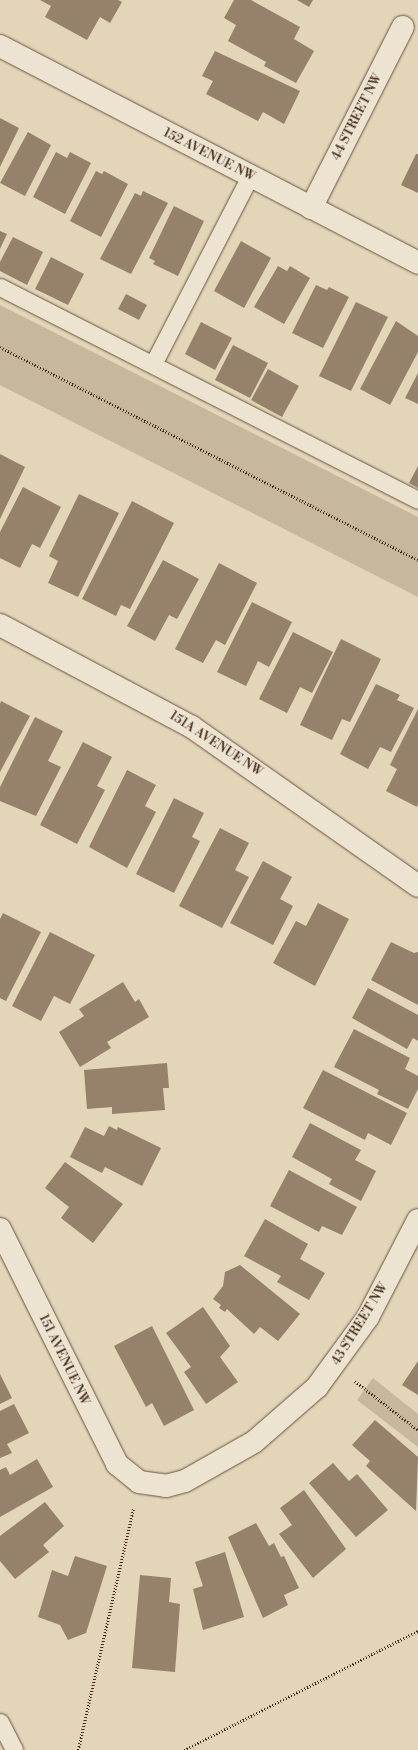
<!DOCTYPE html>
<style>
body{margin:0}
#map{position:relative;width:418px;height:1750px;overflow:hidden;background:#e2d5b8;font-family:"Libre Bodoni",serif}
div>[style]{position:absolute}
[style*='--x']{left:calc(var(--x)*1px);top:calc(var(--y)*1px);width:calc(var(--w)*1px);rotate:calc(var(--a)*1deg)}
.green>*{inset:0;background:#c7b79c}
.building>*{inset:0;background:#96816a}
.path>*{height:2.5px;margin-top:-1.25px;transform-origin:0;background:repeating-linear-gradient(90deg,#432715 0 1px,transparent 0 3px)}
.roads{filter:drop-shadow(0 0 1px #6b523e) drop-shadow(0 0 1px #6b523e)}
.service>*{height:17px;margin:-8.5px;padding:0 8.5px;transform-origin:8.5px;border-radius:8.5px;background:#ece4d1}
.minor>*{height:22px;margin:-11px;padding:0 11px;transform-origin:11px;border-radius:11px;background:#ece4d1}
span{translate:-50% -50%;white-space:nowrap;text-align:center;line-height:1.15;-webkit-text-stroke:3px #ece4d1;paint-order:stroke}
.street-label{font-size:13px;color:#432715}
</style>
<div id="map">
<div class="green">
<div style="clip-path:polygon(0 305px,418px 517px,418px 597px,0 385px)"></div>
<div style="clip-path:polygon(373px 1378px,418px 1414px,418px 1447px,357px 1400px)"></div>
</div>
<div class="building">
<div style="clip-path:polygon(40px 0,118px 0,122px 2px,110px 23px,100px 17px,87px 40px,45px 17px,51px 6px)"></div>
<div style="clip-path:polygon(234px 0,251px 0,300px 27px,294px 39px,314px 51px,296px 83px,264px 66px,266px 62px,228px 41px,236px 25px,224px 18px)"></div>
<div style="clip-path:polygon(297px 0,313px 0,309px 7px)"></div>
<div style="clip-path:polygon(215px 51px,300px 91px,284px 124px,263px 112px,258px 121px,206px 94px,213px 81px,202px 76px)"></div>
<div style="clip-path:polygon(0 118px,19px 128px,0 167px)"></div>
<div style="clip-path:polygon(28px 132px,51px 145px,25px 196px,0 183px)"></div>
<div style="clip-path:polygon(56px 152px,67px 158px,70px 152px,91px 163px,65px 214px,33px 197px)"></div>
<div style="clip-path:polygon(416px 154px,418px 154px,418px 193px,401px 185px)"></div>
<div style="clip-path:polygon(96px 171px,102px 174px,104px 171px,128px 184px,101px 237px,70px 221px)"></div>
<div style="clip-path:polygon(143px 191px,168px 203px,131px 274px,100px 259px,135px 193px,141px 196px)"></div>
<div style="clip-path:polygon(174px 206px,204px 221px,178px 276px,153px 264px,155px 261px,149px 258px)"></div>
<div style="clip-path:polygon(0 231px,7px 234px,0 249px)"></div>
<div style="clip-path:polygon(13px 237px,43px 252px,27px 285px,0 271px,0 262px)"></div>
<div style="clip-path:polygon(241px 241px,271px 258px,244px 308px,214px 291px)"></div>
<div style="clip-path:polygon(51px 257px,84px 274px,68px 305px,35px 289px)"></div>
<div style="clip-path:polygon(278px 266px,287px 271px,290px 266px,310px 278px,284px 324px,254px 307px)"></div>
<div style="clip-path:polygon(316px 285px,327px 290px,329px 287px,349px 297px,323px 348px,292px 333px)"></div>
<div style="clip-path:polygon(126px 294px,147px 305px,139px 320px,118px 309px)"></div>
<div style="clip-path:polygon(356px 302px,388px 317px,351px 391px,319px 376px)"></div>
<div style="clip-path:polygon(396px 321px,418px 336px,418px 352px,390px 405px,360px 389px)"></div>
<div style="clip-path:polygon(201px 322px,232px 338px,215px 370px,185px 354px)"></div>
<div style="clip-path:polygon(233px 345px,268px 363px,250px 398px,215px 380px)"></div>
<div style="clip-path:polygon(268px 369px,299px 386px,282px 417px,251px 400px)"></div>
<div style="clip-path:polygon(418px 373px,418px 404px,405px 398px)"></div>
<div style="clip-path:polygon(0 454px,25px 467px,0 519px)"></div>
<div style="clip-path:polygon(418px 466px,418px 488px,409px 483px)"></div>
<div style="clip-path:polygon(23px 487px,61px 507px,40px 548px,32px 544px,20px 568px,0 558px,0 532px)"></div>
<div style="clip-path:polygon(79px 494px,119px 513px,78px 597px,48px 583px,58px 561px,49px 556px)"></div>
<div style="clip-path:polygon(132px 501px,174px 523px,130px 609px,121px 605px,116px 616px,82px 599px)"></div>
<div style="clip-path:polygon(163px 560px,199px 579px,177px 619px,169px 615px,155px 641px,127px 626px)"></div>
<div style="clip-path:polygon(219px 563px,257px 583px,225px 645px,216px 640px,203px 663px,175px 649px)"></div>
<div style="clip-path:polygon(252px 602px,292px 622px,269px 667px,258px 661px,246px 686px,217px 672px)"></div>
<div style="clip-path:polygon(293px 632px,333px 652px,312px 693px,300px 687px,287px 713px,259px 699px)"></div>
<div style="clip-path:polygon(341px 639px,381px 659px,350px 722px,342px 719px,332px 740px,300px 725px)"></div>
<div style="clip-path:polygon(376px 684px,400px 695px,397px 700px,414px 708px,391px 752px,380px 747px,368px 769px,340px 754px)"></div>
<div style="clip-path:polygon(1px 701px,30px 716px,0 772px,0 704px)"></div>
<div style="clip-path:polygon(418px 709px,418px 804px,417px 807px,386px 791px,397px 769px,390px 765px)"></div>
<div style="clip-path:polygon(35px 717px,63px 731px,48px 761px,61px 767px,36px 816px,0 801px,0 787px)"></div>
<div style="clip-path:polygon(83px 742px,112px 757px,97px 786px,105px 790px,77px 844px,40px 825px)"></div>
<div style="clip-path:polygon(127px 770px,156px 785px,145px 806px,156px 812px,127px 868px,89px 847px)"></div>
<div style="clip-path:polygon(174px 798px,204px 813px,192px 837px,200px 841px,174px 893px,136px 874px)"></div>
<div style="clip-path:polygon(220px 828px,249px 843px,235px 870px,249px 877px,222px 928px,179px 906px)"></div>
<div style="clip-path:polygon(263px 861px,292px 877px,280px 899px,293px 906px,273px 945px,230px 923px)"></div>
<div style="clip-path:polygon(318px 903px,349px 919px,315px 986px,273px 963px,296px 921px,306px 926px)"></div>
<div style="clip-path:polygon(3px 913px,41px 932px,6px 1001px,0 998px,0 919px)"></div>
<div style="clip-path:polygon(50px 932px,95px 955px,70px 1004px,54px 996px,41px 1021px,12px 1006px)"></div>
<div style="clip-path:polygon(391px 942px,414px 953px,418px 952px,418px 1005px,371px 980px)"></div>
<div style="clip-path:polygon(123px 982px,135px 1002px,139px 999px,149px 1017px,107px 1042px,111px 1048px,80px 1067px,59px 1032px,84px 1016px,79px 1009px)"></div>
<div style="clip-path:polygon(368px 988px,418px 1015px,418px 1041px,413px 1038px,407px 1049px,352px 1018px)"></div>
<div style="clip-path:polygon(354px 1029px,410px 1058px,405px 1069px,418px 1076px,418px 1089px,408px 1109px,377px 1094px,379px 1090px,334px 1067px)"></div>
<div style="clip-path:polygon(167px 1063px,169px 1088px,163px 1088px,165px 1110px,112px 1114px,112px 1107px,87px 1109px,84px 1070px)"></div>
<div style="clip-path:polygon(323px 1070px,407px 1113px,391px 1145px,368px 1133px,365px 1140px,303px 1108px)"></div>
<div style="clip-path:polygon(310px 1123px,361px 1150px,355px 1160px,376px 1171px,361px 1201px,329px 1184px,332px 1179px,292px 1157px)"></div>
<div style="clip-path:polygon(109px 1126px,117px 1130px,118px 1127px,161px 1148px,142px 1186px,105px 1167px,102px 1173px,70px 1157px,85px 1127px,104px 1136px)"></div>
<div style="clip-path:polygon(65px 1162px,123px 1204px,93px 1243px,61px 1218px,69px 1207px,45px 1188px)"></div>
<div style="clip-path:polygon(289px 1170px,357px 1207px,342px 1235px,322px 1226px,319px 1232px,270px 1206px)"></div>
<div style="clip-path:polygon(265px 1219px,308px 1244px,300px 1259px,325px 1273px,309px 1300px,277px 1282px,281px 1276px,244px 1256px)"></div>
<div style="clip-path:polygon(240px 1265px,300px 1314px,278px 1341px,260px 1327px,254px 1334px,227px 1309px,225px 1312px,219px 1308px,221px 1305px,213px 1299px,223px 1286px,225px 1272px)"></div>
<div style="clip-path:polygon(203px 1307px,230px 1346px,220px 1357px,238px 1382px,206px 1404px,184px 1372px,191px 1367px,166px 1333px)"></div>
<div style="clip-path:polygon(152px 1326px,194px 1410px,164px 1426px,152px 1403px,146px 1407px,114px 1346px)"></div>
<div style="clip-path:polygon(418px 1361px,418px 1395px,402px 1385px)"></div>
<div style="clip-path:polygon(0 1374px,12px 1398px,0 1404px)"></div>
<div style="clip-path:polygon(14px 1404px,29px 1433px,7px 1444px,12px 1453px,0 1458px,0 1411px)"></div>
<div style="clip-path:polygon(375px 1420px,418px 1457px,416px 1511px,366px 1466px,370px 1461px,352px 1445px)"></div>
<div style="clip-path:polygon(37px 1459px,53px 1487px,0 1517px,0 1470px,6px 1467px,10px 1475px)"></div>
<div style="clip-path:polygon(333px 1463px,349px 1481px,357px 1474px,388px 1510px,356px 1537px,309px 1483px)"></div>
<div style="clip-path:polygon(304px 1490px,346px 1549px,313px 1578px,279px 1534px,292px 1525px,280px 1508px)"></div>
<div style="clip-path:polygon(45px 1502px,64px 1526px,43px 1545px,49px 1552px,15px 1579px,0 1561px,0 1536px)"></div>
<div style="clip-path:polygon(256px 1523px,269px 1546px,274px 1543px,281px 1557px,284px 1556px,299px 1588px,284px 1595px,288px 1605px,263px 1618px,228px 1537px)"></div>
<div style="clip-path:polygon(225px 1552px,244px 1617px,203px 1630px,193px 1589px,203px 1586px,195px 1562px)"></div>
<div style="clip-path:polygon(75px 1556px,107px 1566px,86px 1633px,68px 1640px,60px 1625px,38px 1617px,52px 1570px,68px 1576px)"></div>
<div style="clip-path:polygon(140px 1575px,171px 1578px,169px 1602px,180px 1604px,175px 1672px,132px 1668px)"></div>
</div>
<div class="path">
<div style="--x:0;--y:347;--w:469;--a:27"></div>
<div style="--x:355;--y:1381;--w:80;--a:37.9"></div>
<div style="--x:78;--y:1750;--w:247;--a:-77.1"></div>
<div style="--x:184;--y:1750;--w:263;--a:-27"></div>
</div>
<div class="roads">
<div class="service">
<div style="--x:0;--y:287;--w:469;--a:27"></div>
<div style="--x:153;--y:364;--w:212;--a:-62.7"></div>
<div style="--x:0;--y:1722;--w:31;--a:63"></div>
</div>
<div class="minor">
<div style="--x:0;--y:46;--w:471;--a:27.4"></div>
<div style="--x:311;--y:208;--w:203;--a:-63.1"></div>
<div style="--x:0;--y:625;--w:217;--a:28"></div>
<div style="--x:192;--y:727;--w:276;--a:35.1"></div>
<div style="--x:0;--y:1229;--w:263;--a:63.5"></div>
<div style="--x:117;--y:1464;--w:28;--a:39"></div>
<div style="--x:139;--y:1482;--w:27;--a:8"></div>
<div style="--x:166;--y:1486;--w:20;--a:-15"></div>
<div style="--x:185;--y:1481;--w:79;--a:-29.5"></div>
<div style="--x:254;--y:1442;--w:84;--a:-41.1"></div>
<div style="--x:317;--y:1387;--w:87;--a:-53.9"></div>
<div style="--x:368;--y:1317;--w:109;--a:-62.7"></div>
</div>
</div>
<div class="street-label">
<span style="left:357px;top:117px;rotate:-63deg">44 STREET NW</span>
<span style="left:209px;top:155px;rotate:27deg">152 AVENUE NW</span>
<span style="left:216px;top:744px;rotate:33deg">151A AVENUE NW</span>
<span style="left:360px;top:1324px;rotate:-58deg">43 STREET NW</span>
<span style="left:64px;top:1360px;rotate:64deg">151 AVENUE NW</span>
</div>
</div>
